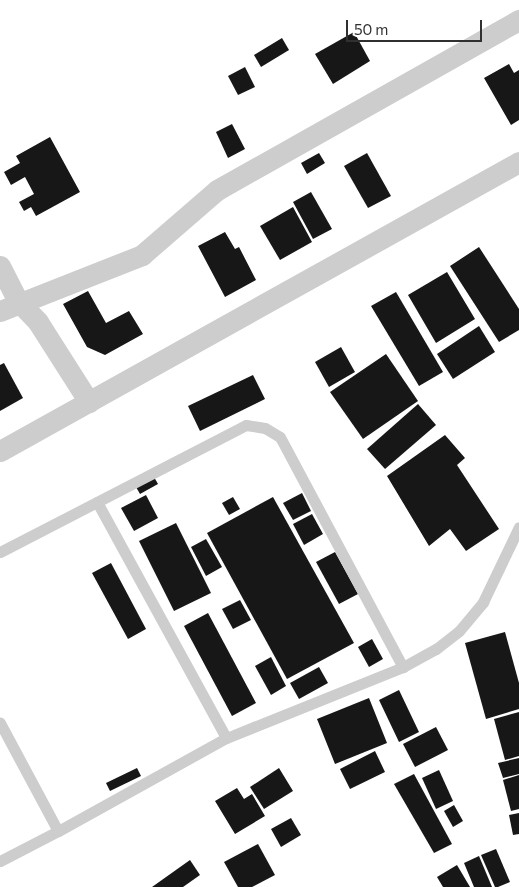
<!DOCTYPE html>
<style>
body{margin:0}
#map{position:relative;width:519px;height:887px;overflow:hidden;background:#fff;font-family:Commissioner,sans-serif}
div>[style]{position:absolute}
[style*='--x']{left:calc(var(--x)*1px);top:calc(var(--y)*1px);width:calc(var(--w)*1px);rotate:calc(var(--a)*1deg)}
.building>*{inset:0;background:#171717}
.lane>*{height:11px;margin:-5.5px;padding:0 5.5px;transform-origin:5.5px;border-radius:5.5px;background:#cdcdcd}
.street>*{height:21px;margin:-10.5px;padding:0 10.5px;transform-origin:10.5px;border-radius:10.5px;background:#cdcdcd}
span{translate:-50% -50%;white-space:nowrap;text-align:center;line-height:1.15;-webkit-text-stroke:5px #fff;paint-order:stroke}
.scale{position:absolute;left:346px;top:20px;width:136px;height:22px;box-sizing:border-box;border:2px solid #303030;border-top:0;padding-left:6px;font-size:15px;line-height:18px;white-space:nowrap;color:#303030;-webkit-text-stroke:4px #fff;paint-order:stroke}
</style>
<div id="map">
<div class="building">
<div style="clip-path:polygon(354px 32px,370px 61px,333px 84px,315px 54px)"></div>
<div style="clip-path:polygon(282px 38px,289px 50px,261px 67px,254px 55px)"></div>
<div style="clip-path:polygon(509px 64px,514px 73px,519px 70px,519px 120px,511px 125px,484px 78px)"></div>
<div style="clip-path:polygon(245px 67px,255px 87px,238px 95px,228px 76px)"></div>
<div style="clip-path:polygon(232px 124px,245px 149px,228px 158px,216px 132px)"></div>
<div style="clip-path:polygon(50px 137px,80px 192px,36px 216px,31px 207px,24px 211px,19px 202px,34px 194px,25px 177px,11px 185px,4px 172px,20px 163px,16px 156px)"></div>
<div style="clip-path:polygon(319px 153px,325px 163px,307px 174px,301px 163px)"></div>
<div style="clip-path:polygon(367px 153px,391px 196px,368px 208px,344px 166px)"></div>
<div style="clip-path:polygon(311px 192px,332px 229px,313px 239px,293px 202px)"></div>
<div style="clip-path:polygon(293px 207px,312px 242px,280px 260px,260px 226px)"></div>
<div style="clip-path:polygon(225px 232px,235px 249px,239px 247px,256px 280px,225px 297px,198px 246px)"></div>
<div style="clip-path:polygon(479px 247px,519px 309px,519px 330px,499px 342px,450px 266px)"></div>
<div style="clip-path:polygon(447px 272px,475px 319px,436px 343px,408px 295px)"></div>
<div style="clip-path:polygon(88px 291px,106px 323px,129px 311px,143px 334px,105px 355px,87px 347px,63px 304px)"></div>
<div style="clip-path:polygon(396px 292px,443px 372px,419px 386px,371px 306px)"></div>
<div style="clip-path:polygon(479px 326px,495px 352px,453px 379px,437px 354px)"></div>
<div style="clip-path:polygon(341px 347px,355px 372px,329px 387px,315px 362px)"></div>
<div style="clip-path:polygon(386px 354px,418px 401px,363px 439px,330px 392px)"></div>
<div style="clip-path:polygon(4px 363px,23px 398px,0 411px,0 365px)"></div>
<div style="clip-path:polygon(253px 375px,265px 399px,200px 431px,188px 406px)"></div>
<div style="clip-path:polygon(418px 404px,436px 425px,385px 469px,367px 449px)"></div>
<div style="clip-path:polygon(445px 435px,465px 458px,457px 465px,499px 529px,466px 551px,450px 529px,429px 546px,387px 476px)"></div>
<div style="clip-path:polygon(154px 477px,158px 484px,140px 494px,136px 487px)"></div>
<div style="clip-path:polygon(302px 493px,311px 511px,293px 520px,283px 503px)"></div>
<div style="clip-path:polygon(146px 495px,158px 518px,134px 531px,121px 508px)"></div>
<div style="clip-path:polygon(233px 497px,240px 509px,229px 515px,222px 503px)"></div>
<div style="clip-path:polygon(273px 497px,354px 643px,287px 679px,207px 533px)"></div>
<div style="clip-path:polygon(312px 514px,323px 534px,304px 545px,293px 524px)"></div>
<div style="clip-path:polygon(176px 523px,211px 593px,174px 611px,139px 541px)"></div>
<div style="clip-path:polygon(206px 539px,222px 567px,206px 576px,191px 547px)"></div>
<div style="clip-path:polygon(335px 552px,358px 594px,339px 604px,316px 562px)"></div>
<div style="clip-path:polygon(111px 563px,146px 629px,128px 639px,92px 573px)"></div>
<div style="clip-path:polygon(240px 600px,251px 620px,233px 629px,222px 609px)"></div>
<div style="clip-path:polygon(208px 613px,256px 703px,232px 716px,184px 626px)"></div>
<div style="clip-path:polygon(505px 632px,519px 683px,519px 709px,486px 719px,465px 643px)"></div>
<div style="clip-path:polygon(372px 639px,383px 659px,369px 667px,358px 647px)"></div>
<div style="clip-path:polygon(271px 657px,286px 686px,271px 695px,255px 666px)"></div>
<div style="clip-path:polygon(319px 667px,328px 683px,299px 699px,290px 683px)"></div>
<div style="clip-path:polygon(399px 690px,419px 732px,399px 742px,379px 700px)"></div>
<div style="clip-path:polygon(369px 698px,387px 743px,335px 764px,317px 719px)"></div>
<div style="clip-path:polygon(519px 712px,519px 756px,505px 760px,494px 719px)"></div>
<div style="clip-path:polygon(436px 727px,448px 750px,415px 767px,403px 744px)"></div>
<div style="clip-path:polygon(375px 751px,385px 772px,350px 789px,340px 769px)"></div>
<div style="clip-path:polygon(519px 758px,519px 774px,503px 778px,498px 763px)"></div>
<div style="clip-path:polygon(137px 768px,141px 776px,110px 791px,106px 783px)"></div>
<div style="clip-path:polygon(279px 768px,293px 791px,264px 809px,250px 787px)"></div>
<div style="clip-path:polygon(439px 770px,453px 801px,436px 809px,422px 778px)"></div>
<div style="clip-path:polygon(414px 774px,452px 844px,434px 853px,394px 784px)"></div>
<div style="clip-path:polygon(519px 775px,519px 809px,511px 811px,503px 780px)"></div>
<div style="clip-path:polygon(237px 788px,244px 799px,252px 794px,265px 816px,235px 834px,215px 801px)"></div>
<div style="clip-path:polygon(454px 805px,463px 821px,453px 827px,444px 811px)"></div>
<div style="clip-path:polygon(519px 813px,519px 834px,513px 835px,509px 815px)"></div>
<div style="clip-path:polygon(291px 818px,301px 835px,281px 847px,271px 829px)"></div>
<div style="clip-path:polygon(258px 844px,275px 875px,252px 887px,238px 887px,224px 862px)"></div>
<div style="clip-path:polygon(496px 849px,510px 882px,498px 887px,495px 887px,481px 855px)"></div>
<div style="clip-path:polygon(479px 856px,492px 887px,474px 887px,464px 863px)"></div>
<div style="clip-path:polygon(190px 860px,200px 875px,183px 887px,152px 887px)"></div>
<div style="clip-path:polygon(457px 865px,470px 887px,443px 887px,437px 877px)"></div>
</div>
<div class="lane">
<div style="--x:97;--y:502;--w:269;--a:61.3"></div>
<div style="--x:0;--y:552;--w:277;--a:-27.3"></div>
<div style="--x:246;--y:425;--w:19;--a:9"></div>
<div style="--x:265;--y:428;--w:17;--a:31"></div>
<div style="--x:280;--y:437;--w:261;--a:61.9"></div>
<div style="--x:403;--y:667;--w:191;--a:158.1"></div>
<div style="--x:226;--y:738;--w:192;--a:151"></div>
<div style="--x:58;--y:831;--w:123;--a:-118.2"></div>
<div style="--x:403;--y:667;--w:38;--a:-29"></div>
<div style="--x:436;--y:649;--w:29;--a:-38"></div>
<div style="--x:459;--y:631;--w:38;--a:-50"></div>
<div style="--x:483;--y:602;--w:83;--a:-64.4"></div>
<div style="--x:0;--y:861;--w:65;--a:-27.3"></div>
</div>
<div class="street">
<div style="--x:0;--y:266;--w:39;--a:63"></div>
<div style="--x:18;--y:301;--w:29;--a:46"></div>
<div style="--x:38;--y:322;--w:95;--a:57.5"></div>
<div style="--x:0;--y:311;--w:153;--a:-21.5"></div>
<div style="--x:142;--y:255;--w:99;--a:-40.9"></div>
<div style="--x:217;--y:190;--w:347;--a:-29.4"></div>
<div style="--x:0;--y:451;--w:594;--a:-29.11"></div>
</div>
<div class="scale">50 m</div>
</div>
